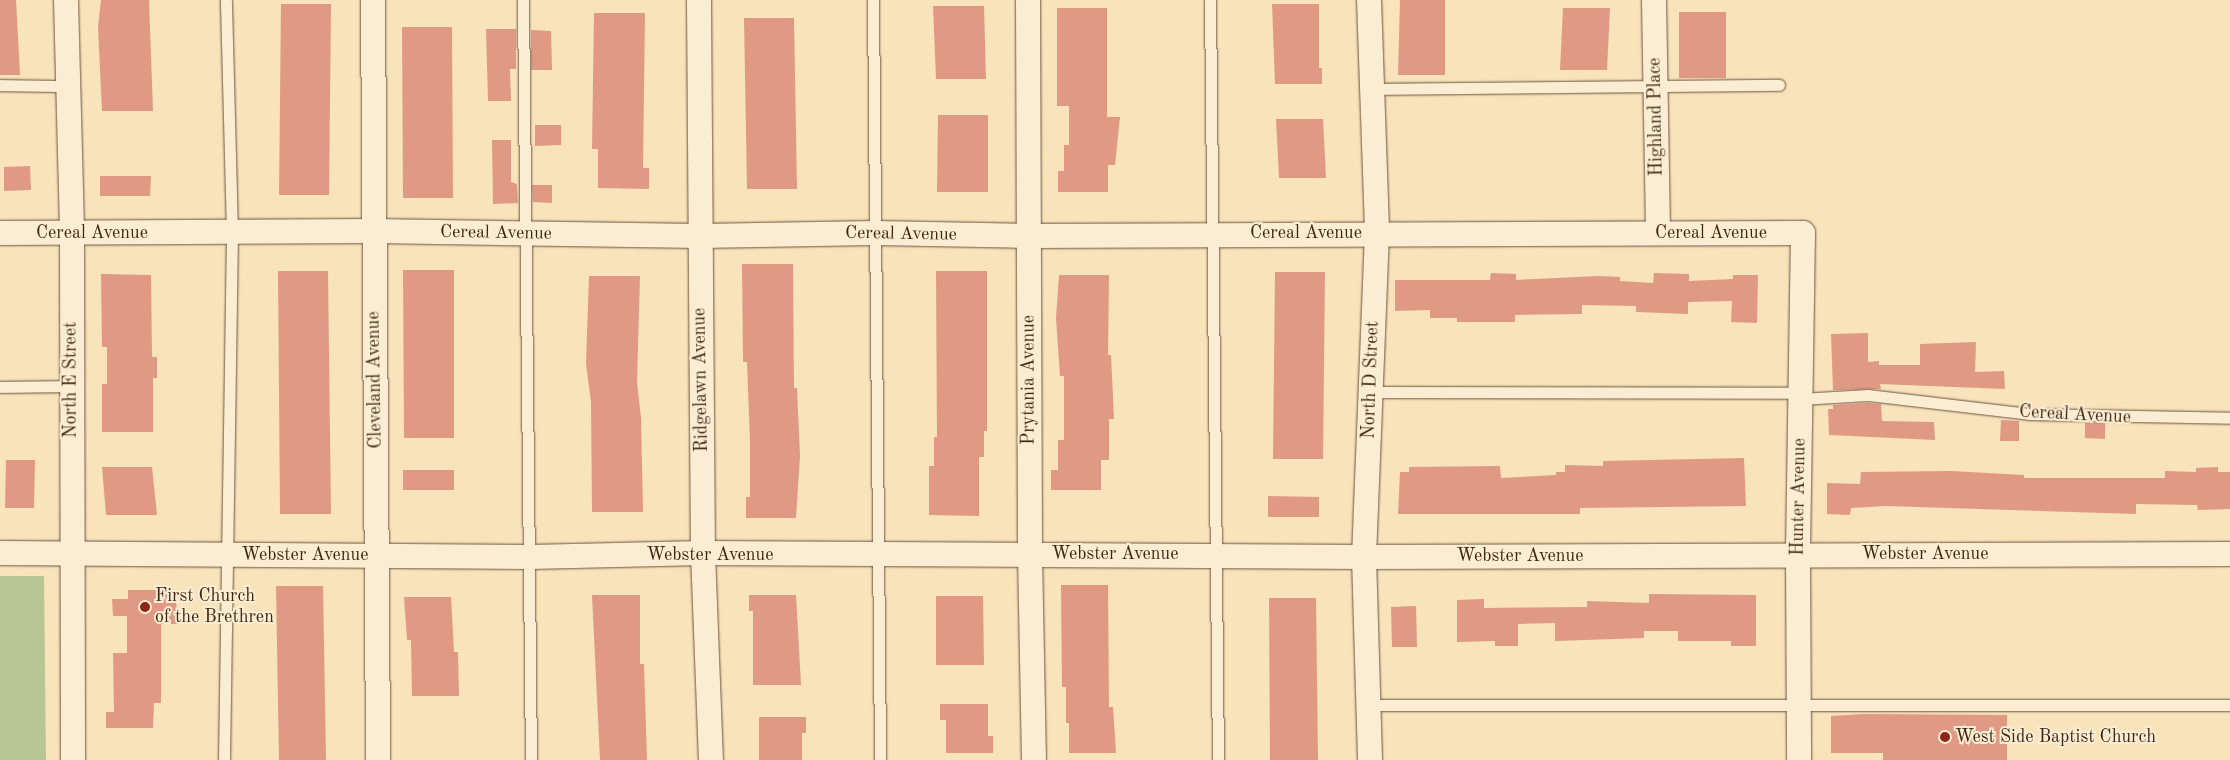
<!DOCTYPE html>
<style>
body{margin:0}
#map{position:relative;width:2230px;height:760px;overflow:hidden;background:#f8e3bb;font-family:"Old Standard TT",serif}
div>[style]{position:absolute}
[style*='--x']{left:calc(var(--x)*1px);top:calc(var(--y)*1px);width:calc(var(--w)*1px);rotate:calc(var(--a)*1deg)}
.green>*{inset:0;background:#b8c594}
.building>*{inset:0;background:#df9985}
.roads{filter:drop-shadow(0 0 1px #6c543c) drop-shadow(0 0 1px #6c543c)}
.service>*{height:11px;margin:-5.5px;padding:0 5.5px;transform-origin:5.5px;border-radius:5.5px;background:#faedd3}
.minor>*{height:24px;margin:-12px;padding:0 12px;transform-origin:12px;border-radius:12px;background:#faedd3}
.dots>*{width:14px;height:14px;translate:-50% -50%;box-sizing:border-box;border:2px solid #faedd3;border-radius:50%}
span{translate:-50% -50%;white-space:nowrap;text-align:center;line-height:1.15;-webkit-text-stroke:4px #faedd3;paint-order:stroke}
.street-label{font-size:18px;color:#3e2512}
.poi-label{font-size:18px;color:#3e2512}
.left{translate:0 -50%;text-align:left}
</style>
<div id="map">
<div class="green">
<div style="clip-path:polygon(0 576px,44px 576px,46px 760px,0 760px)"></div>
</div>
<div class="building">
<div style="clip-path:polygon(0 0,16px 0,20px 75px,0 75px)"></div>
<div style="clip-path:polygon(101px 0,149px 0,153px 111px,102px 111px,98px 27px)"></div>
<div style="clip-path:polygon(1400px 0,1445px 0,1445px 75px,1398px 75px)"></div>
<div style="clip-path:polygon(281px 4px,331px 4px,329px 195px,279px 195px)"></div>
<div style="clip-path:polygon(1272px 4px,1319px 4px,1319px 68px,1322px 68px,1322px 84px,1275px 84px)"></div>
<div style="clip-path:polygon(933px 6px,984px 6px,986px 79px,936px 79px)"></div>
<div style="clip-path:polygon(1057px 8px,1107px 8px,1107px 117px,1120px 117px,1115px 165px,1108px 165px,1108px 192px,1058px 192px,1058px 171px,1064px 171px,1064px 145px,1069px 145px,1069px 106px,1057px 106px)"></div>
<div style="clip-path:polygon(1563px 8px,1610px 8px,1607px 70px,1560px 70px)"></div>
<div style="clip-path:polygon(1679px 12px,1726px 12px,1726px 78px,1679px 78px)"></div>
<div style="clip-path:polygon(594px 13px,645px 13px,643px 168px,649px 168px,649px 189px,598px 188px,598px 149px,592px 149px)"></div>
<div style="clip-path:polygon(744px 18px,794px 18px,797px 189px,747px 189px)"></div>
<div style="clip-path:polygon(402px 27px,452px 27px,453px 198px,403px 198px)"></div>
<div style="clip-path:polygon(486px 29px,516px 29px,516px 69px,510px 69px,511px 101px,488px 101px)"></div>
<div style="clip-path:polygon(531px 30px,551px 31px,552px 70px,531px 70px)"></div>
<div style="clip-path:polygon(938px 115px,988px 115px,988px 192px,937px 192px)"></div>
<div style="clip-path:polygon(1276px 119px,1323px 119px,1326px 178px,1279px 178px)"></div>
<div style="clip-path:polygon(535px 125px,561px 125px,561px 145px,535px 146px)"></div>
<div style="clip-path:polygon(492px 140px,511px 140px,511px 182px,517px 184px,518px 203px,493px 204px)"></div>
<div style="clip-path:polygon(30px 166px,31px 190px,4px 191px,4px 167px)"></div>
<div style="clip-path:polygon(100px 176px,151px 176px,150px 196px,100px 196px)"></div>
<div style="clip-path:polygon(532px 185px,552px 185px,552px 203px,533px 202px)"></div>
<div style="clip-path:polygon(742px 264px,793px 264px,794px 388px,797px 388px,800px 456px,796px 518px,746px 518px,746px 497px,750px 497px,750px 442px,747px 362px,743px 362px)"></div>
<div style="clip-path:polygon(403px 270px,454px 270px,454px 438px,404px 438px)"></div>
<div style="clip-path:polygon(278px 271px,328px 271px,331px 514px,280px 514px)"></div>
<div style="clip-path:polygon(936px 271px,987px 271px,987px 431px,984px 431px,984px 457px,979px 457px,979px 516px,929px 515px,929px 466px,934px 466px,934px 437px,937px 437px)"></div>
<div style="clip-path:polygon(1275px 272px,1325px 272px,1323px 459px,1273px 459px)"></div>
<div style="clip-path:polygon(1491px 273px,1516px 274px,1516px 280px,1599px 276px,1620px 277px,1620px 281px,1653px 283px,1654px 273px,1689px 274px,1689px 281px,1733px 279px,1733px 275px,1758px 275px,1757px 323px,1731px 322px,1732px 301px,1688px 302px,1688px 314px,1636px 312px,1636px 306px,1582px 305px,1582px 314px,1515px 315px,1515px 322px,1457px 322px,1457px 318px,1430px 318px,1430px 310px,1395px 311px,1395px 280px,1490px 280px)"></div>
<div style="clip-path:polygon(101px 274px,151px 275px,152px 357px,157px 357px,157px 378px,153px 378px,153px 432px,102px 432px,102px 384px,107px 384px,107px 347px,102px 347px)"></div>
<div style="clip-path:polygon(1059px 275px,1109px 275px,1108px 355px,1111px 355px,1114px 419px,1109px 419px,1109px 460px,1101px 460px,1101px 490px,1051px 490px,1051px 470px,1058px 470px,1058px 440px,1064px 440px,1064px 376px,1060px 376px,1056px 318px)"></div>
<div style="clip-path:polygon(589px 276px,640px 276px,637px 382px,641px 418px,643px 512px,592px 512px,591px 402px,586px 363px)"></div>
<div style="clip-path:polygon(1868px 333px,1868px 362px,1879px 361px,1879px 365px,1920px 365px,1920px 344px,1976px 342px,1975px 372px,2004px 371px,2005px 389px,1880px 384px,1881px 389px,1833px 390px,1831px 334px)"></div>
<div style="clip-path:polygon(1868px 403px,1881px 404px,1882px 421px,1934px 422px,1935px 440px,1829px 435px,1828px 409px,1833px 409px,1833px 405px)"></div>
<div style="clip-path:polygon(2001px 420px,2019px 421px,2019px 441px,2000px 441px)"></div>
<div style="clip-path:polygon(2085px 423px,2105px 423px,2105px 439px,2085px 438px)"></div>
<div style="clip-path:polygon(1744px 458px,1746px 506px,1580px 508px,1580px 514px,1398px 514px,1400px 472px,1409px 472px,1409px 467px,1500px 466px,1501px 478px,1556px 475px,1556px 472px,1565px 472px,1565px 465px,1603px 466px,1603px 461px)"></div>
<div style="clip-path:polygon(6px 460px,35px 460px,34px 508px,5px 508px)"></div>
<div style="clip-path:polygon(102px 467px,152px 467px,157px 515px,106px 515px)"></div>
<div style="clip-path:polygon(2218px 467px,2218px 472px,2230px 472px,2230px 509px,2198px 510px,2197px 505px,2136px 504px,2136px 514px,1886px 506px,1851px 508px,1850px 515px,1827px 514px,1827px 483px,1860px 484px,1861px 472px,1951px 471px,2024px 475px,2024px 478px,2165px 478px,2165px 471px,2196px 472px,2196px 468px)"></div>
<div style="clip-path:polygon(403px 470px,454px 470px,454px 490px,403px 490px)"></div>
<div style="clip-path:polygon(1268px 496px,1319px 497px,1319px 517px,1268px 517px)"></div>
<div style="clip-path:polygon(1061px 585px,1108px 585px,1109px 707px,1113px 707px,1116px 753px,1069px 753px,1069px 723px,1066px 723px,1066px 687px,1062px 687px)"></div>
<div style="clip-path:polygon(276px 586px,323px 586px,326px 760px,279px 760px)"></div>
<div style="clip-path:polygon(128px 590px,176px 590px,177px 624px,161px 624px,161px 703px,154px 703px,153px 728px,106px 728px,106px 712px,114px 712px,113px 653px,127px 653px,127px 616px,113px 616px,112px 599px,128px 599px)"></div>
<div style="clip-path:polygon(1649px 594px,1756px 595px,1756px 646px,1731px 646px,1731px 641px,1678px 641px,1678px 631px,1644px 631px,1644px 638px,1555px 641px,1555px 623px,1518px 624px,1518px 646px,1495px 646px,1495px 641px,1457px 642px,1457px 600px,1484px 599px,1484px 608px,1587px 607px,1587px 601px,1649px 603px)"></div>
<div style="clip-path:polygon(592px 595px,640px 595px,640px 664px,644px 664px,647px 760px,600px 760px)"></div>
<div style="clip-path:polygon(749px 595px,796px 595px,801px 685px,753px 685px,753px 611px,749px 611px)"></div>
<div style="clip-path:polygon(936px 596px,983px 596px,984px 665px,936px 665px)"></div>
<div style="clip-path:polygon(404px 597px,451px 597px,454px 652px,458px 652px,459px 696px,412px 696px,411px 640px,407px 640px)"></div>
<div style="clip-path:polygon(1269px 598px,1316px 598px,1318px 760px,1270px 760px)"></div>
<div style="clip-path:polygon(1416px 606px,1417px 647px,1392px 647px,1391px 607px)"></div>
<div style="clip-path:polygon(940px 704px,988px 704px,988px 736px,993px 736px,993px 753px,946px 753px,946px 720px,940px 720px)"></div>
<div style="clip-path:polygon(1864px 714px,2007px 715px,2007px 760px,1883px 760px,1883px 753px,1831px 753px,1831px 716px)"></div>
<div style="clip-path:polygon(759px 717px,806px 717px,806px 733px,802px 733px,802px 760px,759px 760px)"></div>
</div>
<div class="roads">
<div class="service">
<div style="--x:523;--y:0;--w:760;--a:89.4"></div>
<div style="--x:873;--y:0;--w:760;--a:89.47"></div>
<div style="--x:1210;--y:0;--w:760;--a:89.4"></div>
<div style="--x:0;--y:85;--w:67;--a:0.9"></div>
<div style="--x:1372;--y:89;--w:407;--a:-0.6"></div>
<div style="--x:0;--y:387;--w:70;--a:-0.8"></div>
<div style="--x:1371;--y:392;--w:430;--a:0.1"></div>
<div style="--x:1800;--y:399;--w:68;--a:-3.4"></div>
<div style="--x:1868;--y:395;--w:162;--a:6.7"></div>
<div style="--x:2029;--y:414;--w:201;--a:1.1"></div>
<div style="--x:1371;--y:705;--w:859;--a:0"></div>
<div style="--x:224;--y:760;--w:527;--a:-89.13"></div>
<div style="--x:232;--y:233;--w:233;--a:-91.5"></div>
</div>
<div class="minor">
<div style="--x:66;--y:0;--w:233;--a:88.5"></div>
<div style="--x:72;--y:233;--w:527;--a:89.89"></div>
<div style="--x:373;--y:0;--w:760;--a:89.62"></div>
<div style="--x:699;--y:0;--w:553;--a:89.59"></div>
<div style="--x:703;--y:553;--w:207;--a:87.8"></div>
<div style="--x:1028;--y:0;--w:554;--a:89.79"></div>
<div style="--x:1030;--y:554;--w:206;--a:88.9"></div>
<div style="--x:1369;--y:0;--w:233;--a:88"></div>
<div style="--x:1377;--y:233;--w:324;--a:92.3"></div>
<div style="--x:1364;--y:557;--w:203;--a:88.3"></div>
<div style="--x:1654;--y:0;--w:233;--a:89"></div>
<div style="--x:0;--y:233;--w:374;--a:-0.3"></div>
<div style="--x:374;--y:231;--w:326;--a:0.9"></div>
<div style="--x:700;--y:236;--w:175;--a:-1"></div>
<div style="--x:875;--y:233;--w:153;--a:1.1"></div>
<div style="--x:1028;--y:236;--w:775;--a:-0.22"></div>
<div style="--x:1803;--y:233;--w:321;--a:90.9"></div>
<div style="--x:1798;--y:554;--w:206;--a:89.7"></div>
<div style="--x:0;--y:553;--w:530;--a:0.43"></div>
<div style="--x:530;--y:557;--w:173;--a:-1.3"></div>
<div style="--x:703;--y:553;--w:661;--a:0.35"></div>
<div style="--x:1364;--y:557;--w:866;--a:-0.2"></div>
</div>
</div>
<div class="dots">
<div style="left:145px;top:607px;background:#8f2418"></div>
<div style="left:1945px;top:737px;background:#8f2418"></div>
</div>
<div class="street-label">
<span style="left:1656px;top:117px;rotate:-91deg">Highland Place</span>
<span style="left:92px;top:233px">Cereal Avenue</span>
<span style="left:496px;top:233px;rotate:1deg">Cereal Avenue</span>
<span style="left:1306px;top:233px">Cereal Avenue</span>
<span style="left:1711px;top:233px">Cereal Avenue</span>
<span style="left:901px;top:234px;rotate:1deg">Cereal Avenue</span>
<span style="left:71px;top:380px;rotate:-90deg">North E Street</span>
<span style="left:375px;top:380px;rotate:-91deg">Cleveland Avenue</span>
<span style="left:701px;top:380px;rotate:-91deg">Ridgelawn Avenue</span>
<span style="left:1029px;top:380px;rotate:-90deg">Prytania Avenue</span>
<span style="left:1371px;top:380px;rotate:-88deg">North D Street</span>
<span style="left:2075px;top:415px;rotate:3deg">Cereal Avenue</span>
<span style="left:1799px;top:497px;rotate:-89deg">Hunter Avenue</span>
<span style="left:1115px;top:554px">Webster Avenue</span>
<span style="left:1925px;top:554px">Webster Avenue</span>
<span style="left:305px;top:555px">Webster Avenue</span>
<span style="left:710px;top:555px">Webster Avenue</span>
<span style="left:1520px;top:556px">Webster Avenue</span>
</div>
<div class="poi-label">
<span class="left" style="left:155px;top:607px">First Church<br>of the Brethren</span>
<span class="left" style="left:1955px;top:737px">West Side Baptist Church</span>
</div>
</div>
